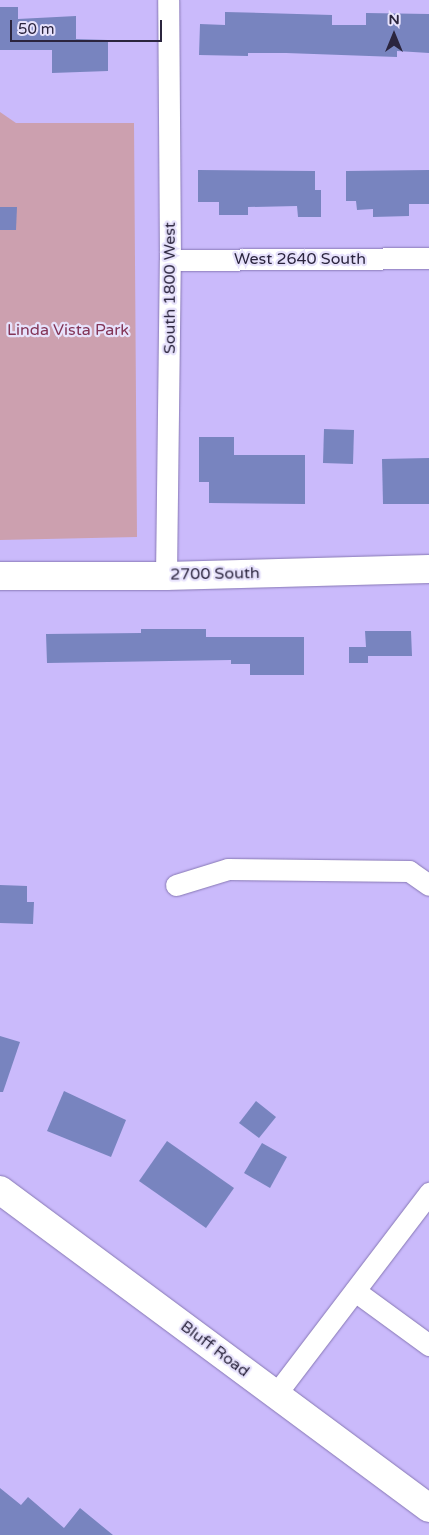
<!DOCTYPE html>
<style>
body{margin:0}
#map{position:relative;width:429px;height:1535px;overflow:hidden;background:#cabafb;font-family:"Varela Round",sans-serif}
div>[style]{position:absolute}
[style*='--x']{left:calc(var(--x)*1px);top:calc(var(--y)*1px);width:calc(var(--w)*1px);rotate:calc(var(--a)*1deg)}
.green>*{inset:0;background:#cca0af}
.building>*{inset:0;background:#7884bf}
.roads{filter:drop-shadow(0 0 1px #8778b4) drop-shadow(0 0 1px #8778b4)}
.minor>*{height:21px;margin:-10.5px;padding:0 10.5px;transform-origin:10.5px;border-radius:10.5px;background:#fff}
.secondary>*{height:28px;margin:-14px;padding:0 14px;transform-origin:14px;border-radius:14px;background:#fff}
span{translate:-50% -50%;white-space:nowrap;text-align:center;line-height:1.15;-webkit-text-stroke:4.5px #e7e2fc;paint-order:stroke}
.street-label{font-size:16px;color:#2b253e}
.park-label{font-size:16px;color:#833557}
.north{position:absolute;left:369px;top:10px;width:50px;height:50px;-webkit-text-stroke:4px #e7e2fc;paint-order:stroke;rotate:0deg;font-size:14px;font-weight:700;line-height:20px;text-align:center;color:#2b253e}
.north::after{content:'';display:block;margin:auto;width:18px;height:22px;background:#2b253e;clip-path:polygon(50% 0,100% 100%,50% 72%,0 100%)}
.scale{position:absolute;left:10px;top:20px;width:152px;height:22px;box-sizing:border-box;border:2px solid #2b253e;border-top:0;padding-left:6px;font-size:15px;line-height:18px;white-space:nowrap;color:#2b253e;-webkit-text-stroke:4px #e7e2fc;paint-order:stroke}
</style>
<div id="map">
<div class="green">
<div style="clip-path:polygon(0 112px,16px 123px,134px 123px,137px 537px,0 540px)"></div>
</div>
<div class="building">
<div style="clip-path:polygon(0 7px,18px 7px,18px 19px,76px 16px,76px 39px,108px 40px,108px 71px,52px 73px,52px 50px,0 50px)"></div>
<div style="clip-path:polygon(225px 12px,332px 15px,332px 25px,366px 25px,366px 13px,429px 14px,429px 53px,397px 51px,397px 57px,286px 53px,248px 53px,248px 56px,199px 55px,200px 24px,225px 25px)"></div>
<div style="clip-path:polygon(198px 170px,315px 171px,315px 190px,321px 190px,321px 217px,298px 217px,297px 206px,248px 207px,248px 215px,219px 215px,219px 202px,198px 202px)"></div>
<div style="clip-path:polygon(429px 170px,429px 204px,409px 204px,409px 216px,373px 217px,373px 209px,357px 210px,356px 201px,346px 201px,346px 171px)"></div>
<div style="clip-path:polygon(0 207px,17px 207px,16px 230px,0 230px)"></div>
<div style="clip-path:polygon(324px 429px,354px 430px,353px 464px,323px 463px)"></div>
<div style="clip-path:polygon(199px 437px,234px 437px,234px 455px,305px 455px,305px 504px,209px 503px,209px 482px,199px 482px)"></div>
<div style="clip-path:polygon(429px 458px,429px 504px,383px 504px,382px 459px)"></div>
<div style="clip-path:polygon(141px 629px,206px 629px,206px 637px,304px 637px,304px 675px,250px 675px,250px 664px,231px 664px,231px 660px,47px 663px,46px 634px,141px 633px)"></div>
<div style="clip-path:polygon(365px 631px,411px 631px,412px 656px,368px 656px,368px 663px,349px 663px,349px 647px,366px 647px)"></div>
<div style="clip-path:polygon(0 885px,27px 886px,27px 902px,34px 902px,33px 924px,0 923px)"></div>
<div style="clip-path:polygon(0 1036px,20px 1042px,3px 1092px,0 1092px)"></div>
<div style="clip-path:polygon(64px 1091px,126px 1120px,111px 1157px,47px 1131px)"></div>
<div style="clip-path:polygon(256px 1101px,276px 1117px,259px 1138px,239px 1123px)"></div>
<div style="clip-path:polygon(167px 1141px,234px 1188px,206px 1228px,139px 1181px)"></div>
<div style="clip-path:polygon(262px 1143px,287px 1157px,270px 1188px,244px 1173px)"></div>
<div style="clip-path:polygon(0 1488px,21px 1505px,28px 1497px,64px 1528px,80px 1508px,113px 1535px,0 1535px)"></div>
</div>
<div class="roads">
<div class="minor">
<div style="--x:170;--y:260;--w:259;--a:-0.4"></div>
<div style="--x:166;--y:576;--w:316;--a:-89.3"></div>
<div style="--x:170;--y:260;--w:260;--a:-90.4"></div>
<div style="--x:176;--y:885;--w:54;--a:-17.1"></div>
<div style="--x:228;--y:869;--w:181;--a:0.6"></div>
<div style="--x:409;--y:871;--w:24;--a:35"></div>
<div style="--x:355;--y:1291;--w:92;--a:36.1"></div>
<div style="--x:276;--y:1394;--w:253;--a:-52.7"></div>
</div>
<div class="secondary">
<div style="--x:0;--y:576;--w:166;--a:0"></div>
<div style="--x:166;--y:576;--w:263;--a:-1.5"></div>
<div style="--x:0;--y:1190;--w:534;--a:36.55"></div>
</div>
</div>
<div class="street-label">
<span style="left:300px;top:259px">West 2640 South</span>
<span style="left:170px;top:288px;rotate:-90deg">South 1800 West</span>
<span style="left:215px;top:574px;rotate:-1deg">2700 South</span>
<span style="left:215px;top:1349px;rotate:37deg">Bluff Road</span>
</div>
<div class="park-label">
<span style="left:68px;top:330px">Linda Vista Park</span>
</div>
<div class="north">N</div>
<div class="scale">50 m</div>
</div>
